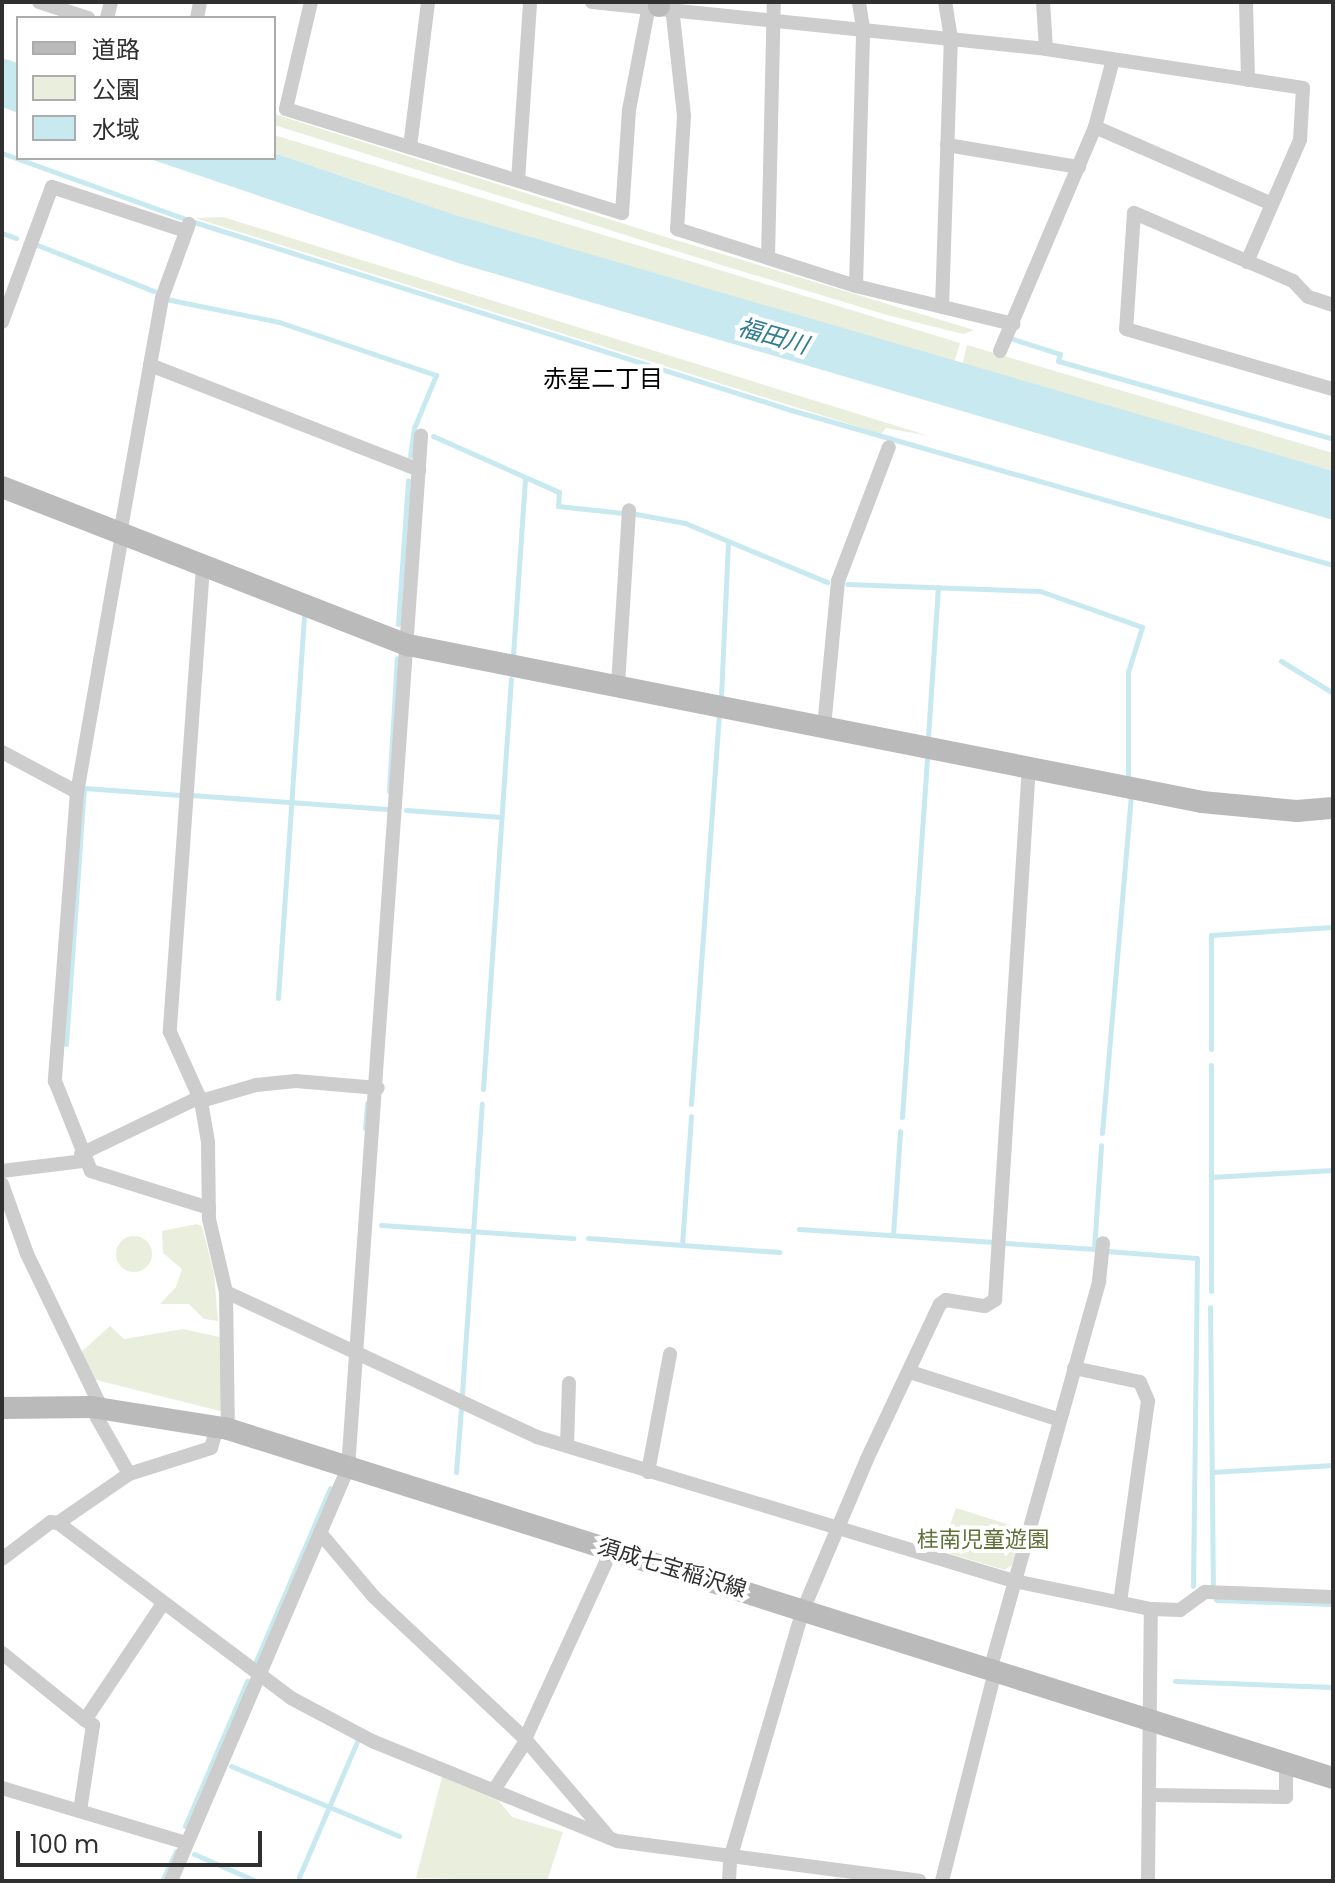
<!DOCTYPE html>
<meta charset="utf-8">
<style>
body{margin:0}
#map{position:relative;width:1335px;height:1883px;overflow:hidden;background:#fff;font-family:Poppins,"Noto Sans JP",sans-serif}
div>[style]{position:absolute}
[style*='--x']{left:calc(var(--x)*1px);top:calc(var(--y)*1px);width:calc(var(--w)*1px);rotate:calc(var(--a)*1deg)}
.green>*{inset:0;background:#eaefdd}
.round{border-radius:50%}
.water>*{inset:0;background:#c8e9f0}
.stream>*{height:5px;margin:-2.5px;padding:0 2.5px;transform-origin:2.5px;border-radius:2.5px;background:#c8e9f0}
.street>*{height:14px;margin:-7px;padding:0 7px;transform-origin:7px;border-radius:7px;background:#cdcdcd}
.secondary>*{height:22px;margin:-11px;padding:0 11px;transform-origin:11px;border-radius:11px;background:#bababa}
span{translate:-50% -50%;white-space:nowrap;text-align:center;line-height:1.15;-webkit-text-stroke:8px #fff;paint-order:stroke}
.park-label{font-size:22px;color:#5f7138}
.street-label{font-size:22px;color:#303030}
.water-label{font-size:24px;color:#317d8e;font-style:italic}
.neighbourhood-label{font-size:24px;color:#000}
.frame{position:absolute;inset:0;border:4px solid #303030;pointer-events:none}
.legend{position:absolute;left:16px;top:16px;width:260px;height:144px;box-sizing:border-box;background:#fff;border:2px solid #acacac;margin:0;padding:10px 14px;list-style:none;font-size:24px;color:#303030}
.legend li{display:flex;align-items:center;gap:16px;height:40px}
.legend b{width:40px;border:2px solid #acacac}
.scale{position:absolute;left:16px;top:1831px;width:246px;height:36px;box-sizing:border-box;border:4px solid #303030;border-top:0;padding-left:10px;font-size:24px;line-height:28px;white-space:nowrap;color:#303030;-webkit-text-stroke:6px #fff;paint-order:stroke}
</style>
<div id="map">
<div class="green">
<div style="clip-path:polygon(274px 114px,666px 237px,974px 330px,963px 334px,887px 315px,718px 264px,274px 125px)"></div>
<div style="clip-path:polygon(274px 135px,960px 343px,954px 363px,456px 215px,274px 153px)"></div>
<div style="clip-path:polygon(223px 217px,929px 436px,886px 428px,881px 434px,195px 218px)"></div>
<div style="clip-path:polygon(967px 345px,1333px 453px,1333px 471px,962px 366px)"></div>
<div style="clip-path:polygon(197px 1224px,202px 1226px,214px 1274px,218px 1321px,204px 1319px,189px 1304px,160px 1304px,176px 1287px,182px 1269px,163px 1253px,162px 1231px)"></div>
<div class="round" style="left:116px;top:1236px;width:36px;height:36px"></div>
<div style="clip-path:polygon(110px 1326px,124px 1339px,183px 1329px,224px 1338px,224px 1412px,92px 1379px,80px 1353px)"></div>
<div style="clip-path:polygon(956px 1508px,1023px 1529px,1012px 1565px,1005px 1570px,941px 1551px)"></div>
<div style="clip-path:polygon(442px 1777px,499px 1801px,512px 1817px,563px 1832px,547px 1881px,416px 1878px)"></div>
</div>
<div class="water">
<div style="clip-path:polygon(2px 58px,18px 63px,18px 113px,2px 107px)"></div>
<div style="clip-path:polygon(274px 153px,456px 215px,1333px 471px,1333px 520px,458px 263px,147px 158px,274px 158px)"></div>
</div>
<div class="stream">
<div style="--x:2;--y:153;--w:204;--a:19.8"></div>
<div style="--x:194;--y:222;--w:626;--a:17.48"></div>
<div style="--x:791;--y:410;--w:564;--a:15.96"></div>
<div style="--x:2;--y:233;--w:15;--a:20"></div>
<div style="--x:35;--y:244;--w:128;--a:21.6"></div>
<div style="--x:166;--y:299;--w:115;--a:11.5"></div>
<div style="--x:279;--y:322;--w:166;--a:18.7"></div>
<div style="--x:436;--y:375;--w:57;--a:112.5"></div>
<div style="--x:414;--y:428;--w:28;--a:98"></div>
<div style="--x:1010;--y:338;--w:52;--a:17.7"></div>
<div style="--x:1060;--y:354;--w:7;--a:106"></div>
<div style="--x:1058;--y:361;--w:286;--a:15.8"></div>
<div style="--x:433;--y:436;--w:138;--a:24"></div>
<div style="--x:559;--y:492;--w:14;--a:94"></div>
<div style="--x:558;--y:506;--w:65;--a:6.1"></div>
<div style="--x:636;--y:514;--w:50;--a:10.4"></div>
<div style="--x:685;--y:523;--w:154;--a:22.6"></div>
<div style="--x:847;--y:584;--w:193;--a:2.1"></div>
<div style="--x:1040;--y:591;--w:108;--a:19.4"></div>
<div style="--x:1142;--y:627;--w:47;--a:107.3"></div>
<div style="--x:1128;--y:672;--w:105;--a:90"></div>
<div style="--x:398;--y:624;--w:144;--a:-86"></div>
<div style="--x:513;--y:655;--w:177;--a:-86.1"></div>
<div style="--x:1281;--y:661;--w:61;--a:31.6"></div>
<div style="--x:721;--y:696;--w:155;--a:-87.4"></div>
<div style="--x:928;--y:737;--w:150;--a:-86.2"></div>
<div style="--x:389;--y:791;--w:133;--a:-86.6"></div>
<div style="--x:191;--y:795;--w:197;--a:4.1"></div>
<div style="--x:406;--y:810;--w:96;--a:4.2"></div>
<div style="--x:278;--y:998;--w:383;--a:-86.1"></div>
<div style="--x:66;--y:1044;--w:257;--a:-86"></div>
<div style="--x:84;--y:788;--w:97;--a:4.1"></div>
<div style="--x:1211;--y:1049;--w:114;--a:-90"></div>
<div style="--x:1211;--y:935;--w:122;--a:-3.8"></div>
<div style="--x:1211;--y:1065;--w:226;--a:90"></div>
<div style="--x:483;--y:1089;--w:411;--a:-86.1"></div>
<div style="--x:691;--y:1104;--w:388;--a:-85.9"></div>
<div style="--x:902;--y:1117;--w:361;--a:-86"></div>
<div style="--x:365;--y:1128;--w:25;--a:-85"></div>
<div style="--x:1102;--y:1133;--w:338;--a:-85.1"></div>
<div style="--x:1211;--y:1177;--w:122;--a:-3.3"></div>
<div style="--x:381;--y:1225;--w:193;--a:3.9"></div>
<div style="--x:799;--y:1229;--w:196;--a:3.8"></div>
<div style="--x:893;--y:1235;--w:104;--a:-86.1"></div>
<div style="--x:588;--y:1238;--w:192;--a:4.2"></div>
<div style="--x:1005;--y:1243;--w:90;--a:3.8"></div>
<div style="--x:682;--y:1245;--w:129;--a:-86"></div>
<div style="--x:1094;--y:1249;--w:104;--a:-86.1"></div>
<div style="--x:1107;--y:1251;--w:90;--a:4.4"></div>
<div style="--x:1197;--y:1258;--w:328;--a:90.7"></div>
<div style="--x:1210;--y:1307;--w:278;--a:89.4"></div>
<div style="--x:462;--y:1394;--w:291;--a:-86.1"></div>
<div style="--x:456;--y:1472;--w:63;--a:-85.5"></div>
<div style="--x:1212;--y:1472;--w:121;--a:-3.3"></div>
<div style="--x:1216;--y:1600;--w:117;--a:2"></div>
<div style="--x:256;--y:1661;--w:188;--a:-66.8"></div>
<div style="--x:1175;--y:1681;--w:158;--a:2.2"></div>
<div style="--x:231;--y:1766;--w:182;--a:22.6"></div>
<div style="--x:185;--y:1826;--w:158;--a:-66.8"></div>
<div style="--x:194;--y:1854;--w:68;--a:23.5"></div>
<div style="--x:299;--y:1877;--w:147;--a:-66.8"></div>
<div style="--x:836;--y:1880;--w:7;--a:8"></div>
<div style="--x:162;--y:1881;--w:33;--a:-65"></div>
</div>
<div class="street">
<div style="--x:39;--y:2;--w:52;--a:18.1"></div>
<div style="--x:311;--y:2;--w:110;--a:103.2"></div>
<div style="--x:286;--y:109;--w:352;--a:17.2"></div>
<div style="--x:622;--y:213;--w:103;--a:-86.1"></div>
<div style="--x:629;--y:110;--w:107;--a:-79.2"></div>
<div style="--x:592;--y:2;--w:456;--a:5.9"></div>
<div style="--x:1043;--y:2;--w:47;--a:86.3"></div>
<div style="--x:1046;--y:49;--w:260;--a:8.6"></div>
<div style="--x:1303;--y:88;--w:52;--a:93.3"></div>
<div style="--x:1300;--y:140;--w:133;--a:113.5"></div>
<div style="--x:1246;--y:2;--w:78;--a:88.5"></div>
<div style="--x:672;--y:7;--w:110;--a:83.7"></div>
<div style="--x:684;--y:116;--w:113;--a:93.5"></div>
<div style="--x:677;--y:229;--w:188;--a:17.7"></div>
<div style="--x:856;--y:286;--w:162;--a:13.6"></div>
<div style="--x:107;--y:18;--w:16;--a:-76"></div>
<div style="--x:197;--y:18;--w:16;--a:-79"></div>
<div style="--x:1095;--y:127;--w:193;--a:23.5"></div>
<div style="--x:947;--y:145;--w:134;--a:9.5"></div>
<div style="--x:410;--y:147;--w:146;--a:-82.9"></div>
<div style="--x:518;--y:180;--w:178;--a:-86.1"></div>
<div style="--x:768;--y:258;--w:256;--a:-88.7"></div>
<div style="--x:856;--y:286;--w:258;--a:-88.4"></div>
<div style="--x:863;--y:28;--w:26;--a:-99"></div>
<div style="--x:1333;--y:305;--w:26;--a:-162"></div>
<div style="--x:1308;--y:297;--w:22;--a:-133"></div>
<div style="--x:1293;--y:281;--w:173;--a:-156.8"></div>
<div style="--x:1134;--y:213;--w:116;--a:93.9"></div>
<div style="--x:1126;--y:329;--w:216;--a:16.2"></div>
<div style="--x:942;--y:307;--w:268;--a:-88.1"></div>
<div style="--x:951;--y:39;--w:37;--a:-99"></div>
<div style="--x:2;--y:322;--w:144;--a:-69.7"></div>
<div style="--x:52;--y:187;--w:141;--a:18.2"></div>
<div style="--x:1000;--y:351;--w:243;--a:-67"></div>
<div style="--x:1095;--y:127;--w:69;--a:-75"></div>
<div style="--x:150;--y:365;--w:289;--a:21.3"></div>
<div style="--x:120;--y:534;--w:240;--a:-79.9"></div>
<div style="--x:162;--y:298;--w:79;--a:-70"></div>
<div style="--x:122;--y:535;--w:261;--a:99.9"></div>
<div style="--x:77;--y:792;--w:290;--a:94.4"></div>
<div style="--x:55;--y:1081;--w:97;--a:68.2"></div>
<div style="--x:91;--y:1171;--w:124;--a:17.4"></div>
<div style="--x:203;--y:567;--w:466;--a:94.1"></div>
<div style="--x:170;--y:1032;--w:76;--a:65.8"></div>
<div style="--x:201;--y:1101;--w:42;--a:80.3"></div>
<div style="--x:208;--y:1142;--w:77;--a:89.3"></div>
<div style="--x:209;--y:1219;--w:75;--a:76.9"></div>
<div style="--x:226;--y:1292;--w:137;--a:89.2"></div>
<div style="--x:618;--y:685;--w:175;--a:-86.4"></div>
<div style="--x:824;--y:727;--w:147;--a:-84.5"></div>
<div style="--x:838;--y:581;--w:143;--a:-69.2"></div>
<div style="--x:2;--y:752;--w:85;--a:28.1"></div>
<div style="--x:201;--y:1101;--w:57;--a:-16.2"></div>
<div style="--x:256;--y:1085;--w:40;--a:-5.7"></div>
<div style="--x:296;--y:1081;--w:82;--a:4.9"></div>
<div style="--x:81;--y:1154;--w:132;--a:-25.6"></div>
<div style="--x:2;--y:1171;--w:83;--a:-7"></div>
<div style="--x:2;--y:1184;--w:74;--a:70.3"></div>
<div style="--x:27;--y:1254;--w:172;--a:64.2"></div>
<div style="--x:226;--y:1292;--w:343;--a:25"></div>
<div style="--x:537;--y:1437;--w:498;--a:16.8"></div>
<div style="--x:1014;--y:1581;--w:140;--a:11.6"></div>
<div style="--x:1151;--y:1609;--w:29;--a:2"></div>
<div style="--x:1180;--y:1610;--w:31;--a:-36"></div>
<div style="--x:1205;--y:1592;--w:128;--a:2.2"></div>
<div style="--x:1074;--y:1368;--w:67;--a:12"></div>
<div style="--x:1140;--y:1382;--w:21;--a:67"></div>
<div style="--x:1148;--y:1401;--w:204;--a:97.9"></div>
<div style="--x:910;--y:1372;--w:157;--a:17.7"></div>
<div style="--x:91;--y:1407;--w:77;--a:60.4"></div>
<div style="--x:129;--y:1474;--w:86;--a:145.4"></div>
<div style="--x:58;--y:1523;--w:291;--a:36.9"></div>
<div style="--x:291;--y:1698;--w:92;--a:28"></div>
<div style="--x:372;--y:1741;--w:265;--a:22.2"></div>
<div style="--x:617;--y:1841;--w:305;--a:7.5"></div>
<div style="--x:567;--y:1446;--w:63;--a:-88.2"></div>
<div style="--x:648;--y:1472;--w:120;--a:-79.4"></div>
<div style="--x:129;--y:1474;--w:86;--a:-17.6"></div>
<div style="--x:211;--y:1448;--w:22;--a:-74"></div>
<div style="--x:321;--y:1534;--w:82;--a:49.9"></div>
<div style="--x:374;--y:1597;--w:207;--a:43.2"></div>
<div style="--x:525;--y:1739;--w:126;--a:49.5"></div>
<div style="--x:2;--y:1559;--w:61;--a:-37.1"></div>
<div style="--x:51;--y:1522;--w:7;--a:8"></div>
<div style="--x:2;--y:1653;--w:107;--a:38.9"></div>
<div style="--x:85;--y:1720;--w:138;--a:-56.2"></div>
<div style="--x:990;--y:1670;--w:404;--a:-74.3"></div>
<div style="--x:1099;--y:1281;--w:38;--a:-84"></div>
<div style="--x:525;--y:1739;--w:209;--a:-65.4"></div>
<div style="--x:2;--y:1788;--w:192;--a:16.6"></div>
<div style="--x:494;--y:1790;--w:59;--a:-56.9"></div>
<div style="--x:1149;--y:1795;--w:137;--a:0.8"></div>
<div style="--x:1286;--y:1797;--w:34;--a:-90"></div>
<div style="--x:80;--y:1811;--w:87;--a:-81.4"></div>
<div style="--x:93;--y:1725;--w:9;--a:-148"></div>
<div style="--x:171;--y:1881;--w:449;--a:-66.8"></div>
<div style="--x:348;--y:1468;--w:1035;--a:-85.95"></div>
<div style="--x:729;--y:1881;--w:22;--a:-87"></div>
<div style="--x:730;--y:1859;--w:259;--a:-73.7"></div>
<div style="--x:803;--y:1610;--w:164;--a:-67"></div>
<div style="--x:867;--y:1459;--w:171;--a:-64.8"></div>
<div style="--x:940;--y:1304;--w:7;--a:-34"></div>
<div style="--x:946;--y:1300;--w:39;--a:9"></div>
<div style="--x:985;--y:1306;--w:12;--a:-31"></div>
<div style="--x:995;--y:1300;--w:535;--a:-86.36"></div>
<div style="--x:942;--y:1881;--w:216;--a:-75.8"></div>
<div style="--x:1148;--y:1881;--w:272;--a:-89.4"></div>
</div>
<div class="secondary">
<div style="--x:659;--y:2;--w:4;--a:90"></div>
<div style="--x:2;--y:487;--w:436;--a:21.3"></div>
<div style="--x:408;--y:645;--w:809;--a:11.18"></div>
<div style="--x:1202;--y:802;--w:95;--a:5.4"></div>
<div style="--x:1297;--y:811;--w:36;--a:-5"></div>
<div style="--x:2;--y:1408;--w:89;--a:-0.6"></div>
<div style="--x:91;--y:1407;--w:139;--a:9.1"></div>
<div style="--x:228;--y:1429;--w:1159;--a:17.53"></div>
</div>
<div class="park-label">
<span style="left:983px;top:1540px">桂南児童遊園</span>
</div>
<div class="street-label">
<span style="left:672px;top:1568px;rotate:17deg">須成七宝稲沢線</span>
</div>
<div class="water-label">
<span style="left:773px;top:336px;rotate:16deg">福田川</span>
</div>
<div class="neighbourhood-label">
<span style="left:603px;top:379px">赤星二丁目</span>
</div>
<div class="frame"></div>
<ul class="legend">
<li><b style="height:10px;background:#bababa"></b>道路</li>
<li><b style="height:22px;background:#eaefdd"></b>公園</li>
<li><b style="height:22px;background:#c8e9f0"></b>水域</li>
</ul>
<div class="scale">100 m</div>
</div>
